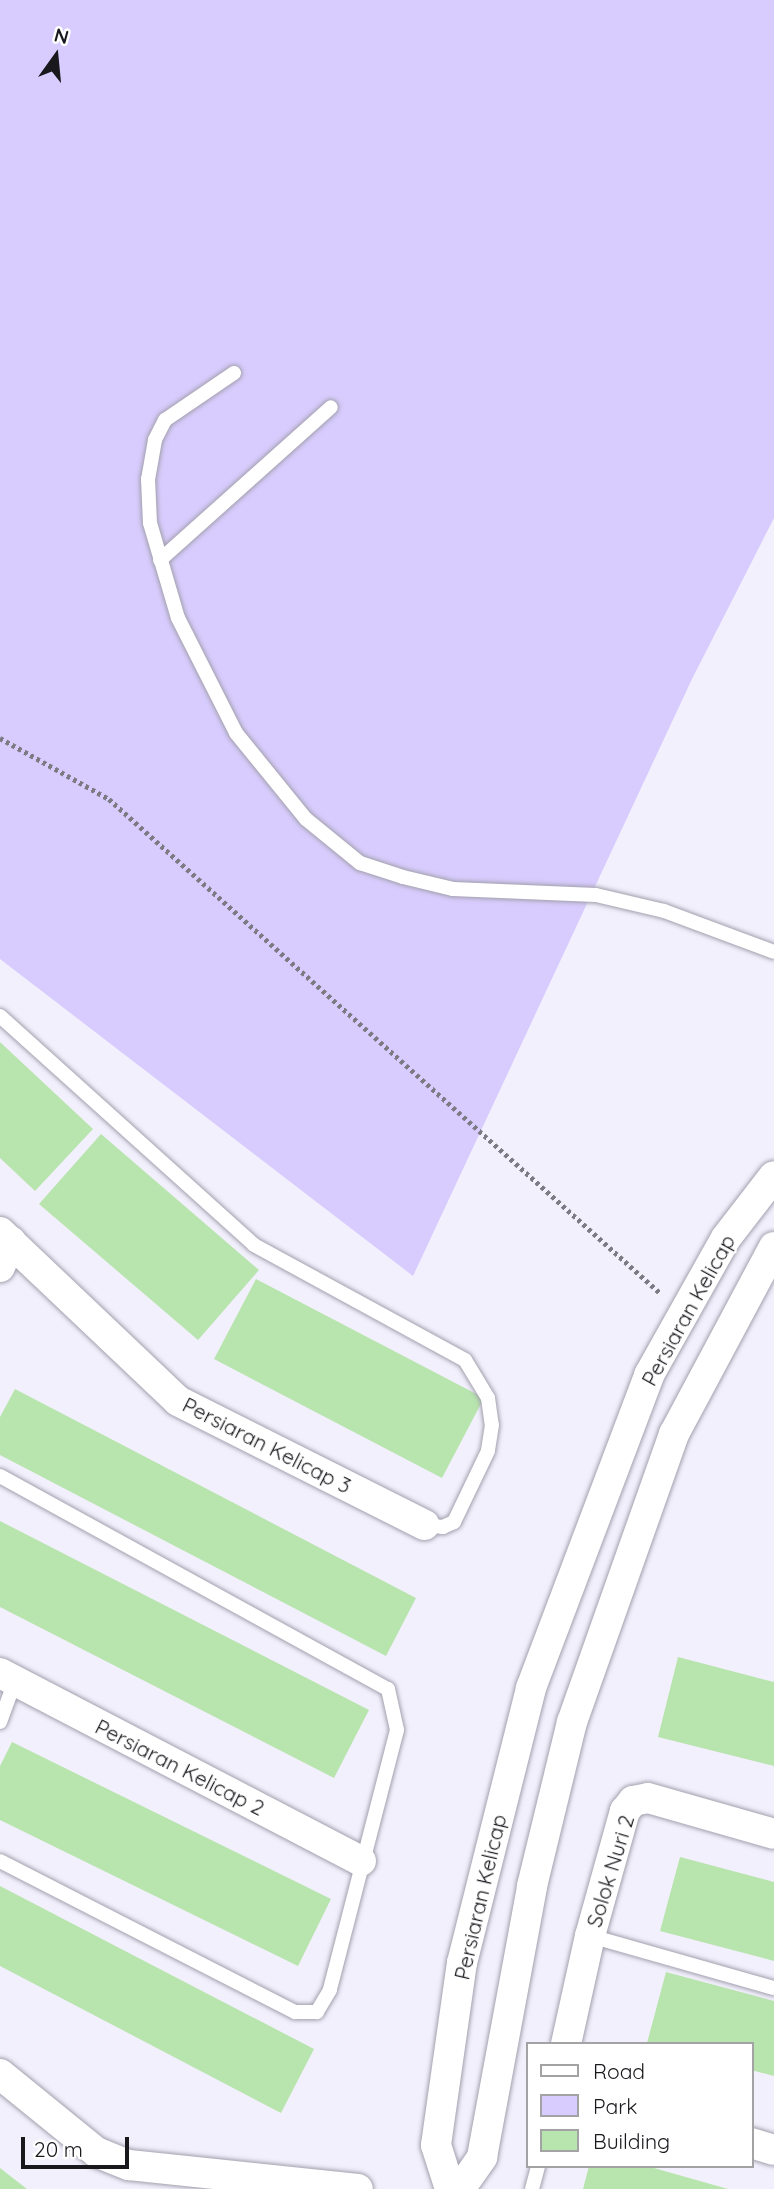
<!DOCTYPE html>
<style>
body{margin:0}
#map{position:relative;width:774px;height:2189px;overflow:hidden;background:#f3f0fd;font-family:Quicksand,sans-serif}
div>[style]{position:absolute}
[style*='--x']{left:calc(var(--x)*1px);top:calc(var(--y)*1px);width:calc(var(--w)*1px);rotate:calc(var(--a)*1deg)}
.green>*{inset:0;background:#d7ccfd}
.building>*{inset:0;background:#b8e4ae}
.path>*{height:4.5px;margin-top:-2.25px;transform-origin:0;background:repeating-linear-gradient(90deg,#7c7a83 0 3.5px,transparent 0 7px)}
.roads{filter:drop-shadow(0 0 2px #a3a0ae) drop-shadow(0 0 2px #a3a0ae)}
.lane>*{height:14px;margin:-7px;padding:0 7px;transform-origin:7px;border-radius:7px;background:#fff}
.street>*{height:30px;margin:-15px;padding:0 15px;transform-origin:15px;border-radius:15px;background:#fff}
span{translate:-50% -50%;white-space:nowrap;text-align:center;line-height:1.15;-webkit-text-stroke:5px #fff;paint-order:stroke}
.street-label{font-size:21px;color:#19181d}
.legend{position:absolute;left:526px;top:2042px;width:228px;height:126px;box-sizing:border-box;background:#fff;border:2px solid #a3a3a5;margin:0;padding:9px 12px;list-style:none;font-size:21px;color:#19181d}
.legend li{display:flex;align-items:center;gap:14px;height:35px}
.legend b{width:35px;border:2px solid #a3a3a5}
.north{position:absolute;left:21px;top:21px;width:70px;height:70px;-webkit-text-stroke:5px #fff;paint-order:stroke;rotate:15deg;font-size:19px;font-weight:700;line-height:28px;text-align:center;color:#19181d}
.north::after{content:'';display:block;margin:auto;width:24px;height:32px;background:#19181d;clip-path:polygon(50% 0,100% 100%,50% 72%,0 100%)}
.scale{position:absolute;left:21px;top:2137px;width:108px;height:32px;box-sizing:border-box;border:4px solid #19181d;border-top:0;padding-left:9px;font-size:21px;line-height:24px;white-space:nowrap;color:#19181d;-webkit-text-stroke:5px #fff;paint-order:stroke}
</style>
<div id="map">
<div class="green">
<div style="clip-path:polygon(0 0,774px 0,774px 518px,692px 679px,413px 1276px,0 959px)"></div>
</div>
<div class="building">
<div style="clip-path:polygon(0 1042px,93px 1129px,35px 1191px,0 1158px)"></div>
<div style="clip-path:polygon(101px 1134px,259px 1270px,198px 1340px,39px 1204px)"></div>
<div style="clip-path:polygon(256px 1279px,484px 1398px,442px 1478px,214px 1359px)"></div>
<div style="clip-path:polygon(15px 1389px,416px 1598px,386px 1656px,0 1455px,0 1417px)"></div>
<div style="clip-path:polygon(0 1521px,369px 1710px,334px 1778px,0 1607px)"></div>
<div style="clip-path:polygon(678px 1657px,774px 1682px,774px 1766px,658px 1737px)"></div>
<div style="clip-path:polygon(12px 1742px,331px 1899px,298px 1966px,0 1820px,0 1766px)"></div>
<div style="clip-path:polygon(680px 1857px,774px 1882px,774px 1961px,660px 1931px)"></div>
<div style="clip-path:polygon(0 1886px,314px 2049px,281px 2113px,0 1966px)"></div>
<div style="clip-path:polygon(666px 1972px,774px 2001px,774px 2076px,751px 2070px,751px 2044px,647px 2043px)"></div>
<div style="clip-path:polygon(589px 2166px,647px 2166px,728px 2189px,583px 2189px)"></div>
<div style="clip-path:polygon(0 2168px,27px 2189px,0 2189px)"></div>
</div>
<div class="path">
<div style="--x:0;--y:738;--w:125;--a:29.2"></div>
<div style="--x:109;--y:799;--w:739;--a:41.87"></div>
</div>
<div class="roads">
<div class="lane">
<div style="--x:234;--y:373;--w:83;--a:145.7"></div>
<div style="--x:165;--y:420;--w:22;--a:117"></div>
<div style="--x:155;--y:440;--w:40;--a:100"></div>
<div style="--x:148;--y:479;--w:44;--a:87.4"></div>
<div style="--x:150;--y:523;--w:99;--a:73.6"></div>
<div style="--x:178;--y:618;--w:129;--a:63.2"></div>
<div style="--x:236;--y:733;--w:111;--a:50.9"></div>
<div style="--x:306;--y:819;--w:70;--a:39.2"></div>
<div style="--x:360;--y:863;--w:45;--a:18"></div>
<div style="--x:403;--y:877;--w:51;--a:13.5"></div>
<div style="--x:453;--y:889;--w:143;--a:2.4"></div>
<div style="--x:596;--y:895;--w:70;--a:13.2"></div>
<div style="--x:664;--y:911;--w:117;--a:20.4"></div>
<div style="--x:160;--y:560;--w:229;--a:-41.8"></div>
<div style="--x:0;--y:1016;--w:342;--a:42"></div>
<div style="--x:254;--y:1245;--w:240;--a:28.6"></div>
<div style="--x:465;--y:1360;--w:44;--a:58.8"></div>
<div style="--x:488;--y:1398;--w:27;--a:82"></div>
<div style="--x:492;--y:1425;--w:26;--a:99"></div>
<div style="--x:488;--y:1451;--w:79;--a:115.6"></div>
<div style="--x:454;--y:1522;--w:12;--a:156"></div>
<div style="--x:443;--y:1527;--w:18;--a:-174"></div>
<div style="--x:0;--y:1476;--w:443;--a:28.8"></div>
<div style="--x:388;--y:1689;--w:42;--a:77.6"></div>
<div style="--x:397;--y:1730;--w:268;--a:104.5"></div>
<div style="--x:330;--y:1990;--w:26;--a:121"></div>
<div style="--x:317;--y:2012;--w:22;--a:180"></div>
<div style="--x:295;--y:2012;--w:331;--a:-152.9"></div>
<div style="--x:0;--y:1722;--w:44;--a:-69.9"></div>
<div style="--x:590;--y:1936;--w:191;--a:15.8"></div>
<div style="--x:532;--y:2189;--w:24;--a:-75"></div>
</div>
<div class="street">
<div style="--x:0;--y:1232;--w:245;--a:43.5"></div>
<div style="--x:178;--y:1401;--w:276;--a:26.7"></div>
<div style="--x:0;--y:1267;--w:28;--a:-67"></div>
<div style="--x:0;--y:1673;--w:407;--a:27.5"></div>
<div style="--x:566;--y:2044;--w:111;--a:-77.5"></div>
<div style="--x:590;--y:1936;--w:130;--a:-74.4"></div>
<div style="--x:625;--y:1811;--w:13;--a:-51"></div>
<div style="--x:633;--y:1801;--w:15;--a:-11"></div>
<div style="--x:648;--y:1798;--w:131;--a:15.9"></div>
<div style="--x:0;--y:2074;--w:124;--a:39.1"></div>
<div style="--x:96;--y:2152;--w:35;--a:22"></div>
<div style="--x:129;--y:2165;--w:230;--a:6"></div>
<div style="--x:751;--y:2143;--w:24;--a:17"></div>
<div style="--x:450;--y:2189;--w:46;--a:-107.7"></div>
<div style="--x:436;--y:2145;--w:184;--a:-81.9"></div>
<div style="--x:462;--y:1963;--w:284;--a:-75.9"></div>
<div style="--x:531;--y:1688;--w:335;--a:-69.3"></div>
<div style="--x:649;--y:1375;--w:157;--a:-60.7"></div>
<div style="--x:726;--y:1238;--w:78;--a:-52.3"></div>
<div style="--x:460;--y:2189;--w:39;--a:-55"></div>
<div style="--x:482;--y:2157;--w:276;--a:-79.5"></div>
<div style="--x:532;--y:1886;--w:169;--a:-76.3"></div>
<div style="--x:572;--y:1722;--w:306;--a:-70.5"></div>
<div style="--x:674;--y:1434;--w:212;--a:-61.9"></div>
</div>
</div>
<div class="street-label">
<span style="left:688px;top:1310px;rotate:-61deg">Persiaran Kelicap</span>
<span style="left:267px;top:1445px;rotate:27deg">Persiaran Kelicap 3</span>
<span style="left:180px;top:1767px;rotate:27deg">Persiaran Kelicap 2</span>
<span style="left:610px;top:1871px;rotate:-73deg">Solok Nuri 2</span>
<span style="left:480px;top:1897px;rotate:-77deg">Persiaran Kelicap</span>
</div>
<ul class="legend">
<li><b style="height:9px;background:#fff"></b>Road</li>
<li><b style="height:19px;background:#d7ccfd"></b>Park</li>
<li><b style="height:19px;background:#b8e4ae"></b>Building</li>
</ul>
<div class="north">N</div>
<div class="scale">20 m</div>
</div>
